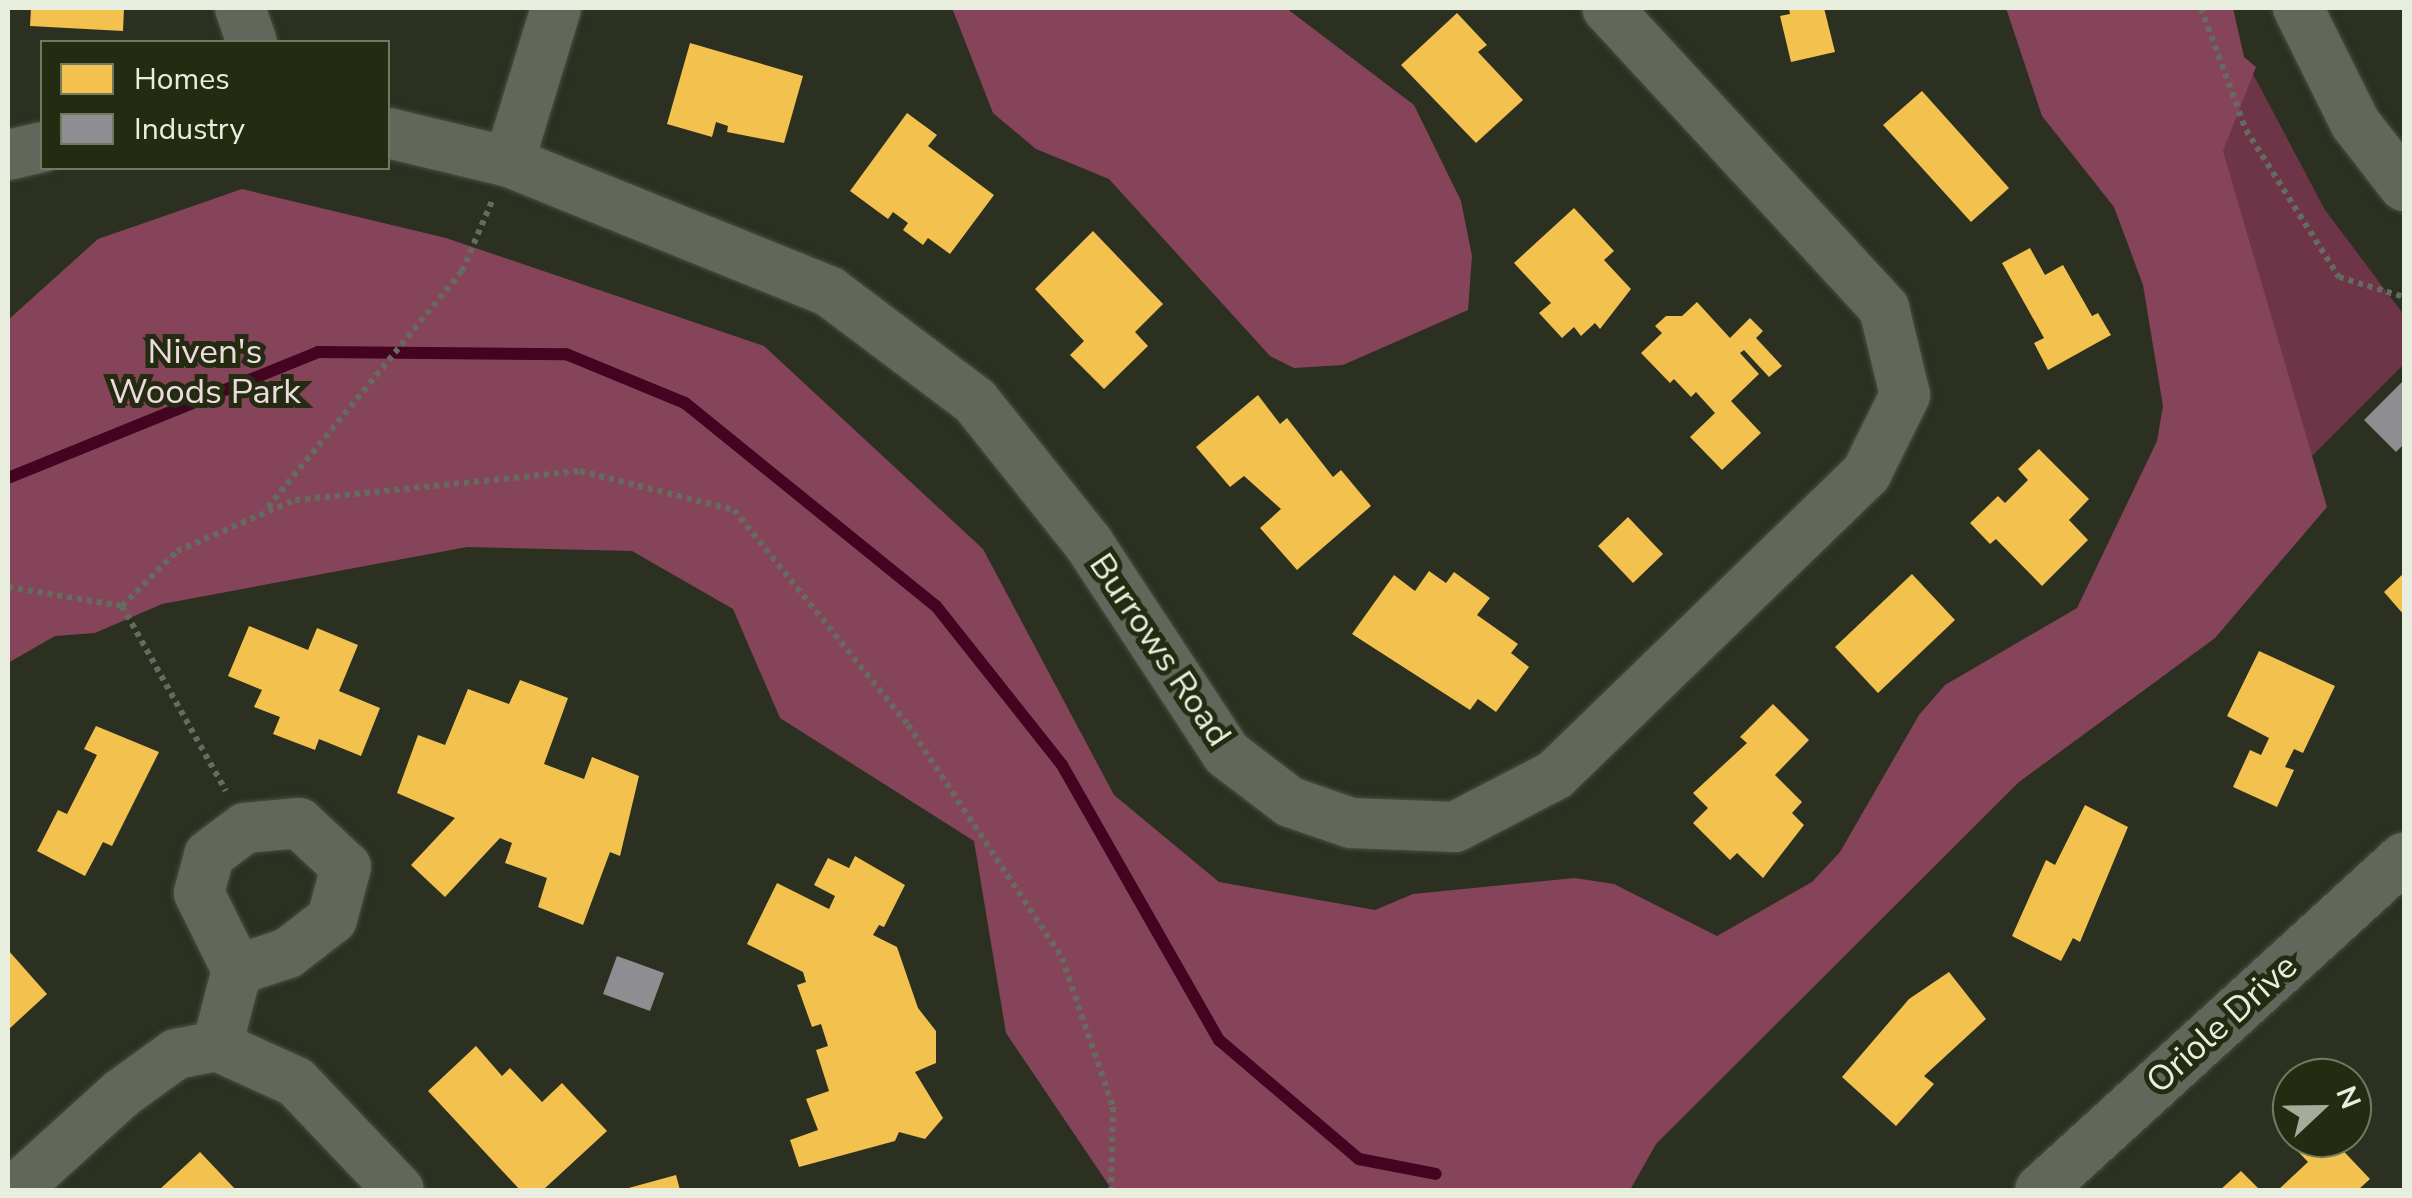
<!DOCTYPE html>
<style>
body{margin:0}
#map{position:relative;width:2412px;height:1198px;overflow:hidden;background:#2b3021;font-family:"Nunito Sans",sans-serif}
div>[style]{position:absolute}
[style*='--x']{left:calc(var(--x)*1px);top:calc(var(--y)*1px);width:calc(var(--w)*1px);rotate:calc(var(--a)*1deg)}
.green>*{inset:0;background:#6e3549}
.forest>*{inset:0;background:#854459}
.homes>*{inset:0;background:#f2c14e}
.industry>*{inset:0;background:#8d8d92}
.stream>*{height:12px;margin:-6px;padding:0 6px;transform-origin:6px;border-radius:6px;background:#420420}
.path>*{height:6px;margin-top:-3px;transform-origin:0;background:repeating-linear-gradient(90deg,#666b60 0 5px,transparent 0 10px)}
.roads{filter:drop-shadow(0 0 2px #4a4e41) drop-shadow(0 0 2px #4a4e41)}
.minor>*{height:50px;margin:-25px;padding:0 25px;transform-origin:25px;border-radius:25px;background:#62675c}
span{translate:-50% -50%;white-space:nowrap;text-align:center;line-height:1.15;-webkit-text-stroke:10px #232b11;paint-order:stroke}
.park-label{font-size:35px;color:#f0d9df}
.street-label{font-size:35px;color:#e8eede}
.frame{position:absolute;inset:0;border:10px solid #e8eede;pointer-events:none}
.legend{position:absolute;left:40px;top:40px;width:350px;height:130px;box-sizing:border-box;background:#232b11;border:2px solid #727963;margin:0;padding:12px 18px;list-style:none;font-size:30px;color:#e8eede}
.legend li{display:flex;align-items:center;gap:20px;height:50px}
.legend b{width:50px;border:2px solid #727963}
.north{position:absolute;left:2272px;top:1058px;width:100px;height:100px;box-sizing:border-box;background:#232b11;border:2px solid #727963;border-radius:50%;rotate:68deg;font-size:28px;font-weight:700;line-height:40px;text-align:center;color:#e8eede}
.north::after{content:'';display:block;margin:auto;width:35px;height:45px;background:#a6ac9c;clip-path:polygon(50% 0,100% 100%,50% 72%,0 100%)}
</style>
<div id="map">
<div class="green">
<div style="clip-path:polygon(2060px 43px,2244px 57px,2325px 210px,2404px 315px,2404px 364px,2292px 476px)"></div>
</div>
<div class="forest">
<div style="clip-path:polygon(952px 8px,1286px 8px,1414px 105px,1461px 201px,1472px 256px,1468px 310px,1343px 365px,1294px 368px,1270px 356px,1109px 179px,1036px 149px,993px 113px)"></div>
<div style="clip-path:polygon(2006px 8px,2233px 8px,2244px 57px,2256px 67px,2223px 151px,2327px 507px,2215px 638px,2019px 782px,1656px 1144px,1630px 1190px,1112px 1190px,1006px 1033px,974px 841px,780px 718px,733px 609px,632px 551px,467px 547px,162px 604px,95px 633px,55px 636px,8px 663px,8px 320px,98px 239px,242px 189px,446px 238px,764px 346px,983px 549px,1114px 795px,1219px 882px,1375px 910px,1413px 894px,1575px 878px,1614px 884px,1717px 936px,1812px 882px,1840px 852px,1919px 715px,1945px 685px,2077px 608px,2157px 441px,2163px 406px,2143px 285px,2114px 207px,2042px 116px)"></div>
</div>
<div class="homes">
<div style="clip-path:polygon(31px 8px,124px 8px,123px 31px,30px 26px)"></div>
<div style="clip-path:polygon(1789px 8px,1824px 8px,1835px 52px,1791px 62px,1780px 16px,1790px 14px)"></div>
<div style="clip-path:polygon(1457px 13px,1487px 45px,1478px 52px,1523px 100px,1476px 143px,1401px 65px)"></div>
<div style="clip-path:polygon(690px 43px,803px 76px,784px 143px,727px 132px,728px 126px,716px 122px,712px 137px,667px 124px)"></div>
<div style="clip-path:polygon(1922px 91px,2009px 188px,1971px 222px,1883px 125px)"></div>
<div style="clip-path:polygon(907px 113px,937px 135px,928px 146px,994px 195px,950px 254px,928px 238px,923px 245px,903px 230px,908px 223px,893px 212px,888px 219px,850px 191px)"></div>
<div style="clip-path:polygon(1574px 208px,1614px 251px,1604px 260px,1631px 289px,1600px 329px,1595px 323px,1581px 336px,1574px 327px,1562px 338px,1539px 313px,1551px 303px,1514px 263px)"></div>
<div style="clip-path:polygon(1093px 231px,1163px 304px,1135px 332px,1148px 346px,1104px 389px,1070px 355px,1084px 341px,1035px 289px)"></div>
<div style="clip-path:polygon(2030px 248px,2045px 275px,2063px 265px,2092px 316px,2098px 313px,2111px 335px,2048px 370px,2034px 343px,2044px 338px,2002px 263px)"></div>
<div style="clip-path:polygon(1697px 302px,1730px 338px,1750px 318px,1763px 331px,1756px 338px,1782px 366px,1769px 377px,1744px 350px,1740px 353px,1759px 374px,1731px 401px,1761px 433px,1722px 470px,1690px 437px,1715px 413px,1696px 392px,1691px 397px,1674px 379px,1670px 383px,1641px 353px,1662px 333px,1655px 326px,1666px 316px,1682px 316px)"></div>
<div style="clip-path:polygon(1258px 395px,1280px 424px,1287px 418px,1333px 477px,1341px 470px,1371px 506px,1297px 570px,1260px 528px,1281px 509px,1244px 476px,1230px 487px,1196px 447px)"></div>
<div style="clip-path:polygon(2039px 449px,2089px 499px,2069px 520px,2088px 540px,2042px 586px,1996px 539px,1990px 544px,1970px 523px,1998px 496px,2005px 503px,2028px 480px,2018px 469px)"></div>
<div style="clip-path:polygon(1628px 517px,1663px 554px,1633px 583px,1598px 546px)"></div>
<div style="clip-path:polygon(1429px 571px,1446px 583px,1454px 572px,1490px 598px,1477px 615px,1518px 644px,1511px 653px,1529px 667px,1496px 712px,1478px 699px,1470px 710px,1352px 634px,1394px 575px,1415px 591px)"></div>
<div style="clip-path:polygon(2404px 573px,2404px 615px,2384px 592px)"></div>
<div style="clip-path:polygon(1912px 574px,1955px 620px,1878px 693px,1835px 647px)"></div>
<div style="clip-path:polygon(249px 626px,308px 650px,317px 628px,358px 645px,339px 691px,380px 708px,361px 756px,319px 739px,315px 750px,273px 734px,280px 717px,254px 707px,262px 690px,228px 676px)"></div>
<div style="clip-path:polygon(2259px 651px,2335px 686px,2303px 753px,2294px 749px,2285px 767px,2294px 770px,2277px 807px,2233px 787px,2250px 750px,2261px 755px,2269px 738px,2227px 716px)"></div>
<div style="clip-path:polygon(520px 680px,568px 698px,544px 764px,584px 779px,592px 757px,639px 776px,620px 856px,610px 852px,583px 925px,538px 907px,547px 878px,505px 863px,512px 843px,500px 838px,445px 897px,411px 865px,455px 818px,397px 793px,418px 735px,445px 745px,468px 689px,509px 704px)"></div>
<div style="clip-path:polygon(1773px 704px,1809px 740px,1775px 775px,1802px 802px,1792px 813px,1804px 825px,1763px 878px,1737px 853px,1730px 860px,1693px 823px,1708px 808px,1693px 793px,1747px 743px,1740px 737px)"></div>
<div style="clip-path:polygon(96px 726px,159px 752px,112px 846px,103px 842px,85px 876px,37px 851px,58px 810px,67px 814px,97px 755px,84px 749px)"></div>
<div style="clip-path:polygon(2085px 805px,2128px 827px,2080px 942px,2073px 938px,2061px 961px,2012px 936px,2046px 860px,2055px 865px)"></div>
<div style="clip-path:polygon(855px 856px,905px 885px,884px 927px,879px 925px,873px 935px,897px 947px,918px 1008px,936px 1031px,936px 1063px,915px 1072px,943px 1118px,925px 1139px,899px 1132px,895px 1141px,799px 1167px,790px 1140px,818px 1130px,806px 1099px,829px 1091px,816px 1050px,828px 1046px,821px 1024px,812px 1027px,797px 985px,806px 982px,803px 972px,747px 944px,777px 883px,829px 909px,835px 896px,814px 885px,828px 858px,849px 868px)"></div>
<div style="clip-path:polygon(8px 950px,47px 994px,8px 1030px)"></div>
<div style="clip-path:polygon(1949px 972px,1986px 1019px,1924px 1076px,1934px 1084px,1896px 1126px,1842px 1077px,1909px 999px)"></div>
<div style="clip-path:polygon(476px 1046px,502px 1076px,510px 1068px,542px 1102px,562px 1083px,607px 1131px,543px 1190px,520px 1190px,428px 1091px)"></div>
<div style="clip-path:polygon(2295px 1138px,2316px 1138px,2324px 1147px,2332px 1139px,2370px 1179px,2358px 1190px,2278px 1190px,2308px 1162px,2290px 1143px)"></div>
<div style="clip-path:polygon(200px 1152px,236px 1190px,159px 1190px)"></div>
<div style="clip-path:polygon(2241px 1171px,2260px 1190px,2220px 1190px)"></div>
<div style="clip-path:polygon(676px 1175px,680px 1190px,625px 1190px,625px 1189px)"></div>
</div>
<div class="industry">
<div style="clip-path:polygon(2404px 380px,2404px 444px,2396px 452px,2364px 420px)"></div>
<div style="clip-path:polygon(617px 956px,664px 973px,650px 1011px,603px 994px)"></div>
</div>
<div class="stream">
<div style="--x:8;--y:478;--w:335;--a:-22.1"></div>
<div style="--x:318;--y:352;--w:248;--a:0.5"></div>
<div style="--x:566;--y:354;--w:129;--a:22.4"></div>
<div style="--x:685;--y:403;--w:323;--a:39"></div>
<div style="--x:936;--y:606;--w:203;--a:51.6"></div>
<div style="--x:1062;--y:765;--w:317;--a:60.3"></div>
<div style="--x:1219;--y:1040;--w:184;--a:40.4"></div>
<div style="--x:1359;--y:1159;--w:78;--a:11"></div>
</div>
<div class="path">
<div style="--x:2201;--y:8;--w:130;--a:69.8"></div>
<div style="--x:2246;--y:130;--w:174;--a:57.7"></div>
<div style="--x:2339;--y:277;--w:68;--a:17.1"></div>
<div style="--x:268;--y:507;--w:306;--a:-50.6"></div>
<div style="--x:462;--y:271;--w:76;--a:-66.8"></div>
<div style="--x:8;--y:587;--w:116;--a:9.5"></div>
<div style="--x:122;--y:606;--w:212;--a:60.7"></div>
<div style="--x:122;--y:606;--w:78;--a:-45"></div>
<div style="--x:177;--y:551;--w:129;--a:-23.4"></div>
<div style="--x:295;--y:500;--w:286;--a:-5.8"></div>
<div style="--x:580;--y:471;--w:159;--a:14.2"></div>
<div style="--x:734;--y:510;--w:277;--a:51"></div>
<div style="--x:908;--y:725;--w:279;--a:56.5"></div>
<div style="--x:1062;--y:958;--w:157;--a:71.1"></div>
<div style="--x:1113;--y:1107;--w:83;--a:91.4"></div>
</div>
<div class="roads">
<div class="minor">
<div style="--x:240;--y:8;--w:36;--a:71"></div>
<div style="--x:2298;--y:8;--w:128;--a:63.6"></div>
<div style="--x:2355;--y:123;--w:80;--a:52.1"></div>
<div style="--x:388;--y:133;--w:124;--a:13.5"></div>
<div style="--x:509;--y:162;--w:346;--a:22"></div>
<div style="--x:830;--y:292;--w:181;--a:36.9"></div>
<div style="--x:975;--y:401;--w:183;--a:51.4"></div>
<div style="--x:1089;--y:544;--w:251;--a:56.7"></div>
<div style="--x:1227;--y:754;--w:79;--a:37.3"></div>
<div style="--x:1290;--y:802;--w:65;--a:19"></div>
<div style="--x:1351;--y:823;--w:104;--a:2.2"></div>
<div style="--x:1455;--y:827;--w:113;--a:-27.5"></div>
<div style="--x:1555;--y:775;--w:433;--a:-44.1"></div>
<div style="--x:1866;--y:474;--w:88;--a:-63.7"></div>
<div style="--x:1905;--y:395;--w:89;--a:-103.6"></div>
<div style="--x:1884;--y:308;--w:408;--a:-132.7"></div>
<div style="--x:8;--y:155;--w:35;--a:-13"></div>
<div style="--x:509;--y:162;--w:161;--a:-73"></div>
<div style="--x:217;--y:1046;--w:79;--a:-75.3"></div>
<div style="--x:237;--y:970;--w:86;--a:-116.3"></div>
<div style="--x:199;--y:893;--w:39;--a:-75"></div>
<div style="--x:209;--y:855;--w:45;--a:-36.9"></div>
<div style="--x:245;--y:828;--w:54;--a:-5.3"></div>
<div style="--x:299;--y:823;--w:64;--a:43.1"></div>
<div style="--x:346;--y:867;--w:54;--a:105.1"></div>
<div style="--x:332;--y:919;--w:56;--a:142.3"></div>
<div style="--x:288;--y:953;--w:54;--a:161.6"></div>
<div style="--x:15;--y:1190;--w:144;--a:-42.2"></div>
<div style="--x:122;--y:1093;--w:67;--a:-35.8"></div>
<div style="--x:176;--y:1054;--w:42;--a:-11"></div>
<div style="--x:217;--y:1046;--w:87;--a:24.5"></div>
<div style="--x:296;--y:1082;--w:149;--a:46.4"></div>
<div style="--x:2040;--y:1190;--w:493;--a:-42.4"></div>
</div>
</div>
<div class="park-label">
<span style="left:205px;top:372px">Niven's<br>Woods Park</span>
</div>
<div class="street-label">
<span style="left:1160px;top:650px;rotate:56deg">Burrows Road</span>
<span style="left:2222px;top:1024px;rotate:-42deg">Oriole Drive</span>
</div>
<div class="frame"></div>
<ul class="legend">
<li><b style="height:28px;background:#f2c14e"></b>Homes</li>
<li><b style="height:28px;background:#8d8d92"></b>Industry</li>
</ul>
<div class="north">N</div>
</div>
